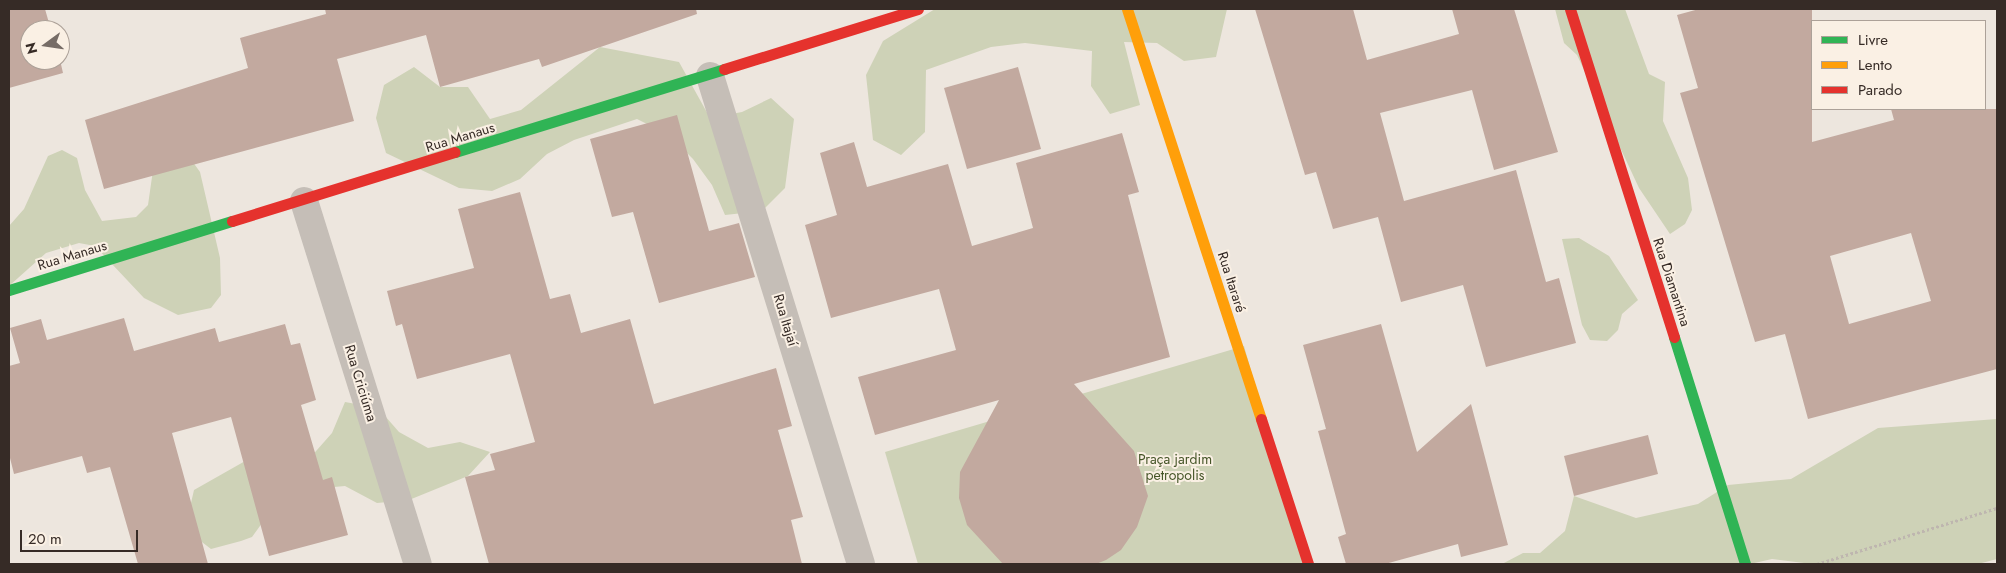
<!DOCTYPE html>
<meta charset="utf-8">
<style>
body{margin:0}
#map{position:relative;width:2006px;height:573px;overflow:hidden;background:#ede6de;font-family:Jost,sans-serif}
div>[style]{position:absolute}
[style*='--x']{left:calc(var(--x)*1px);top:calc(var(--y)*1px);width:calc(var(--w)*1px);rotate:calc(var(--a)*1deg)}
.green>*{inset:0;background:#ced2b7}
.building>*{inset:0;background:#c2a99f}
.path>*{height:3px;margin-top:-1.5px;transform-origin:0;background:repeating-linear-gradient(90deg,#beb6af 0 2.5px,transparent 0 5px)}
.street>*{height:28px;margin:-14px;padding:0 14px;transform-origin:14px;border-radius:14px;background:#c5beb7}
.fast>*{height:11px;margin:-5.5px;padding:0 5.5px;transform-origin:5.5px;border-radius:5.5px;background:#30b455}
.slow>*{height:11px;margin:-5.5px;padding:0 5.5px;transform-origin:5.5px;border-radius:5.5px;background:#ff9f0a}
.jam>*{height:11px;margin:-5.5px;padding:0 5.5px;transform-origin:5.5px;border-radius:5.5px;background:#e5322d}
span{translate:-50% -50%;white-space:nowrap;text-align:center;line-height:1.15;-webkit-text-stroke:4px #faf0e4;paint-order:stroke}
.street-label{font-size:14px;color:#362b26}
.park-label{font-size:14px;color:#455528}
.frame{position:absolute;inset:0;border:10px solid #362b26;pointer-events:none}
.legend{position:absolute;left:1811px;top:20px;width:175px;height:90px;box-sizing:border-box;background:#faf0e4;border:1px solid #aca198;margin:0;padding:6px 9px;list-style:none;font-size:15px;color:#362b26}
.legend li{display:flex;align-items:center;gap:10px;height:25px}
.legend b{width:25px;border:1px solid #aca198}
.north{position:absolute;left:20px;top:20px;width:50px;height:50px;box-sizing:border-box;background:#faf0e4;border:1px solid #aca198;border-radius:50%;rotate:256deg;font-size:14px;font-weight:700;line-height:20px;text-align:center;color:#362b26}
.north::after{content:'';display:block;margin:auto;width:18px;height:22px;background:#766c66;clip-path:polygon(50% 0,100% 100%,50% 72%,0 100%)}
.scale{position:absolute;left:20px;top:530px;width:118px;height:22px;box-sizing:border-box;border:2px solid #362b26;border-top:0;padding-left:6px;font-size:15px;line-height:18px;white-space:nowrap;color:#362b26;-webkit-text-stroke:4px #faf0e4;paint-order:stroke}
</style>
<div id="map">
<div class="green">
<div style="clip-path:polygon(935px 9px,1227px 9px,1216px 57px,1184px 61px,1157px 43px,1124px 42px,1140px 105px,1110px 114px,1091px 86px,1092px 51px,1025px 43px,991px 47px,926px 70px,925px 132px,901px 155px,873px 140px,866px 75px,883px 41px)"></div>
<div style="clip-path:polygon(1555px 9px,1625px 9px,1649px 74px,1665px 82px,1663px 121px,1688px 178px,1692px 210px,1685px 224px,1670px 234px,1639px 188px,1577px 55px,1564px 43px)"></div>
<div style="clip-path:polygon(600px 47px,679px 62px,710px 118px,742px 112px,771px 98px,794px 119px,785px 188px,762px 211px,725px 215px,712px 185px,693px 159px,669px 135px,637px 119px,574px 140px,547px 154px,520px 179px,492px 191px,459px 188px,386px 153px,376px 118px,384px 85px,414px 67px,440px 87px,468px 87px,490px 119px,521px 110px)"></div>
<div style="clip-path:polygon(62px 150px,77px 158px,85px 190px,102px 221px,136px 217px,148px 205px,153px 170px,190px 158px,200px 172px,220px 258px,221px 295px,211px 308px,178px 315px,144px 298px,95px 246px,79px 243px,46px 253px,9px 286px,9px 226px,24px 209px,48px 156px)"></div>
<div style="clip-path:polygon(1579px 238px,1609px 256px,1638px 300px,1622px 314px,1618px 330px,1607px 341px,1590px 340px,1582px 325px,1562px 239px)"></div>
<div style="clip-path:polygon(1244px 346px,1306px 564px,918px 564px,885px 452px)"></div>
<div style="clip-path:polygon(345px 402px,378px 408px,399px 432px,428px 448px,460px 442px,490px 452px,468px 476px,409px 500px,377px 503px,345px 486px,312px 489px,270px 512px,252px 537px,241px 541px,211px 549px,185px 529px,194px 490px,254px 456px,309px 459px,332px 433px)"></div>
<div style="clip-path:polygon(1997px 419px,1997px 559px,1978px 564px,1812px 564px,1772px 559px,1750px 564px,1502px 564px,1523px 553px,1540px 553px,1565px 531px,1574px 496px,1636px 518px,1698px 504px,1728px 485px,1791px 479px,1878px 428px)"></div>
</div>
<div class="building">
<div style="clip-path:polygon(9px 9px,45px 9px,51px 30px,30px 30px,30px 60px,60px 60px,63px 73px,9px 88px)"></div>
<div style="clip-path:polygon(325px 9px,696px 9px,697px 14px,542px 67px,539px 59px,440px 87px,426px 35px,337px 59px,354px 121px,104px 189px,85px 120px,248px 68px,240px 38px,326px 14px)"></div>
<div style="clip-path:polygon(1255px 9px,1353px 9px,1367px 60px,1459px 34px,1452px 9px,1514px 9px,1558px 152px,1494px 170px,1472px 90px,1380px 113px,1404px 201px,1516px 170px,1546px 282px,1559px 278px,1576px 343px,1486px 367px,1463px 285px,1401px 302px,1378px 217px,1333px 229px,1316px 172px,1305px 175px)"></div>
<div style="clip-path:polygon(evenodd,1699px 9px,1812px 9px,1812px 142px,1894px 120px,1891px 109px,1997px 109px,1997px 369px,1808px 419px,1785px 334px,1755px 342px,1680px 93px,1698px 88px,1677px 15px,1699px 9px,1911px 233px,1931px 301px,1849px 324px,1830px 256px,1911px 233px)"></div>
<div style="clip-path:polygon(1018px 67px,1041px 149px,967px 169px,944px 88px)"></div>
<div style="clip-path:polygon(677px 115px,709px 231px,739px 223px,755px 277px,659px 303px,633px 212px,612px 217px,590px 139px)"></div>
<div style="clip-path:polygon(1122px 133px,1139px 192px,1128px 195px,1170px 357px,1074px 384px,1134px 451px,1148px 496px,1137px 527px,1121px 550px,1106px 560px,1096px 564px,1003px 564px,967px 525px,959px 498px,960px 472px,999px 400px,875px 435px,858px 377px,956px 350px,939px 289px,831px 318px,805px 225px,837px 215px,820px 153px,854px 142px,867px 187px,948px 164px,972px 246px,1033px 228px,1016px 163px)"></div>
<div style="clip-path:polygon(520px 192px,550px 299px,570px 294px,581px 333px,630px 319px,654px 404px,776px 368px,792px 426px,778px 430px,803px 517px,791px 520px,802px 564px,489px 564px,465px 477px,495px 470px,490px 454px,535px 442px,510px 354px,417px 379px,402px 324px,396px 326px,387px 291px,474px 268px,458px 209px)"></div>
<div style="clip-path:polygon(124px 318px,134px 351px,215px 328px,219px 342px,285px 324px,291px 345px,300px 343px,316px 400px,301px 405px,323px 480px,332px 477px,348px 535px,269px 556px,231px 417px,172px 433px,208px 564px,138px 564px,110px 467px,87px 473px,82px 456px,14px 474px,9px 454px,9px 366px,20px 363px,10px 328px,41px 319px,47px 340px)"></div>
<div style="clip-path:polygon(1381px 324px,1417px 452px,1471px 404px,1508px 545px,1461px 557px,1458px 544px,1385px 564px,1346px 564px,1338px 537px,1346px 534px,1318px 431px,1326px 429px,1303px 345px)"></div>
<div style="clip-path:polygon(1648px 435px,1658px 474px,1574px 496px,1564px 456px)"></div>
</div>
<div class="path">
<div style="--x:1817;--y:564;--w:189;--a:-17.3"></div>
</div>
<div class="street">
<div style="--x:710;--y:76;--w:511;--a:72.81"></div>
<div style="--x:304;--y:201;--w:380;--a:72.6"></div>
</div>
<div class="fast">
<div style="--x:455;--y:152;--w:282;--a:-17.1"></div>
<div style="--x:9;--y:290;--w:233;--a:-17.2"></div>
<div style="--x:1674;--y:337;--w:238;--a:72.6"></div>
</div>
<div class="slow">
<div style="--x:1127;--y:9;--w:431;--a:71.9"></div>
</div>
<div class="jam">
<div style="--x:1570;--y:9;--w:344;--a:72.4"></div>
<div style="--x:724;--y:69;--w:203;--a:-17.2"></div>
<div style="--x:232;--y:221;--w:233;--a:-17.2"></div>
<div style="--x:1261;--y:419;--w:152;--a:72"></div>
</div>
<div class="street-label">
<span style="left:460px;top:137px;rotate:-17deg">Rua Manaus</span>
<span style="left:72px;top:255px;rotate:-17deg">Rua Manaus</span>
<span style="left:1232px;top:282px;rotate:72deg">Rua Itararé</span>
<span style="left:1672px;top:282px;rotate:72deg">Rua Diamantina</span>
<span style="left:786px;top:320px;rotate:73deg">Rua Itajaí</span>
<span style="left:361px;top:383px;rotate:73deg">Rua Criciúma</span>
</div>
<div class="park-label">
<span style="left:1175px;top:467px">Praça jardim<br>petropolis</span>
</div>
<div class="frame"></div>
<ul class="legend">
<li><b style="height:6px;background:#30b455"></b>Livre</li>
<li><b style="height:6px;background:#ff9f0a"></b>Lento</li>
<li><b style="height:6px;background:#e5322d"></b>Parado</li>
</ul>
<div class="north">N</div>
<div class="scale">20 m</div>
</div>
